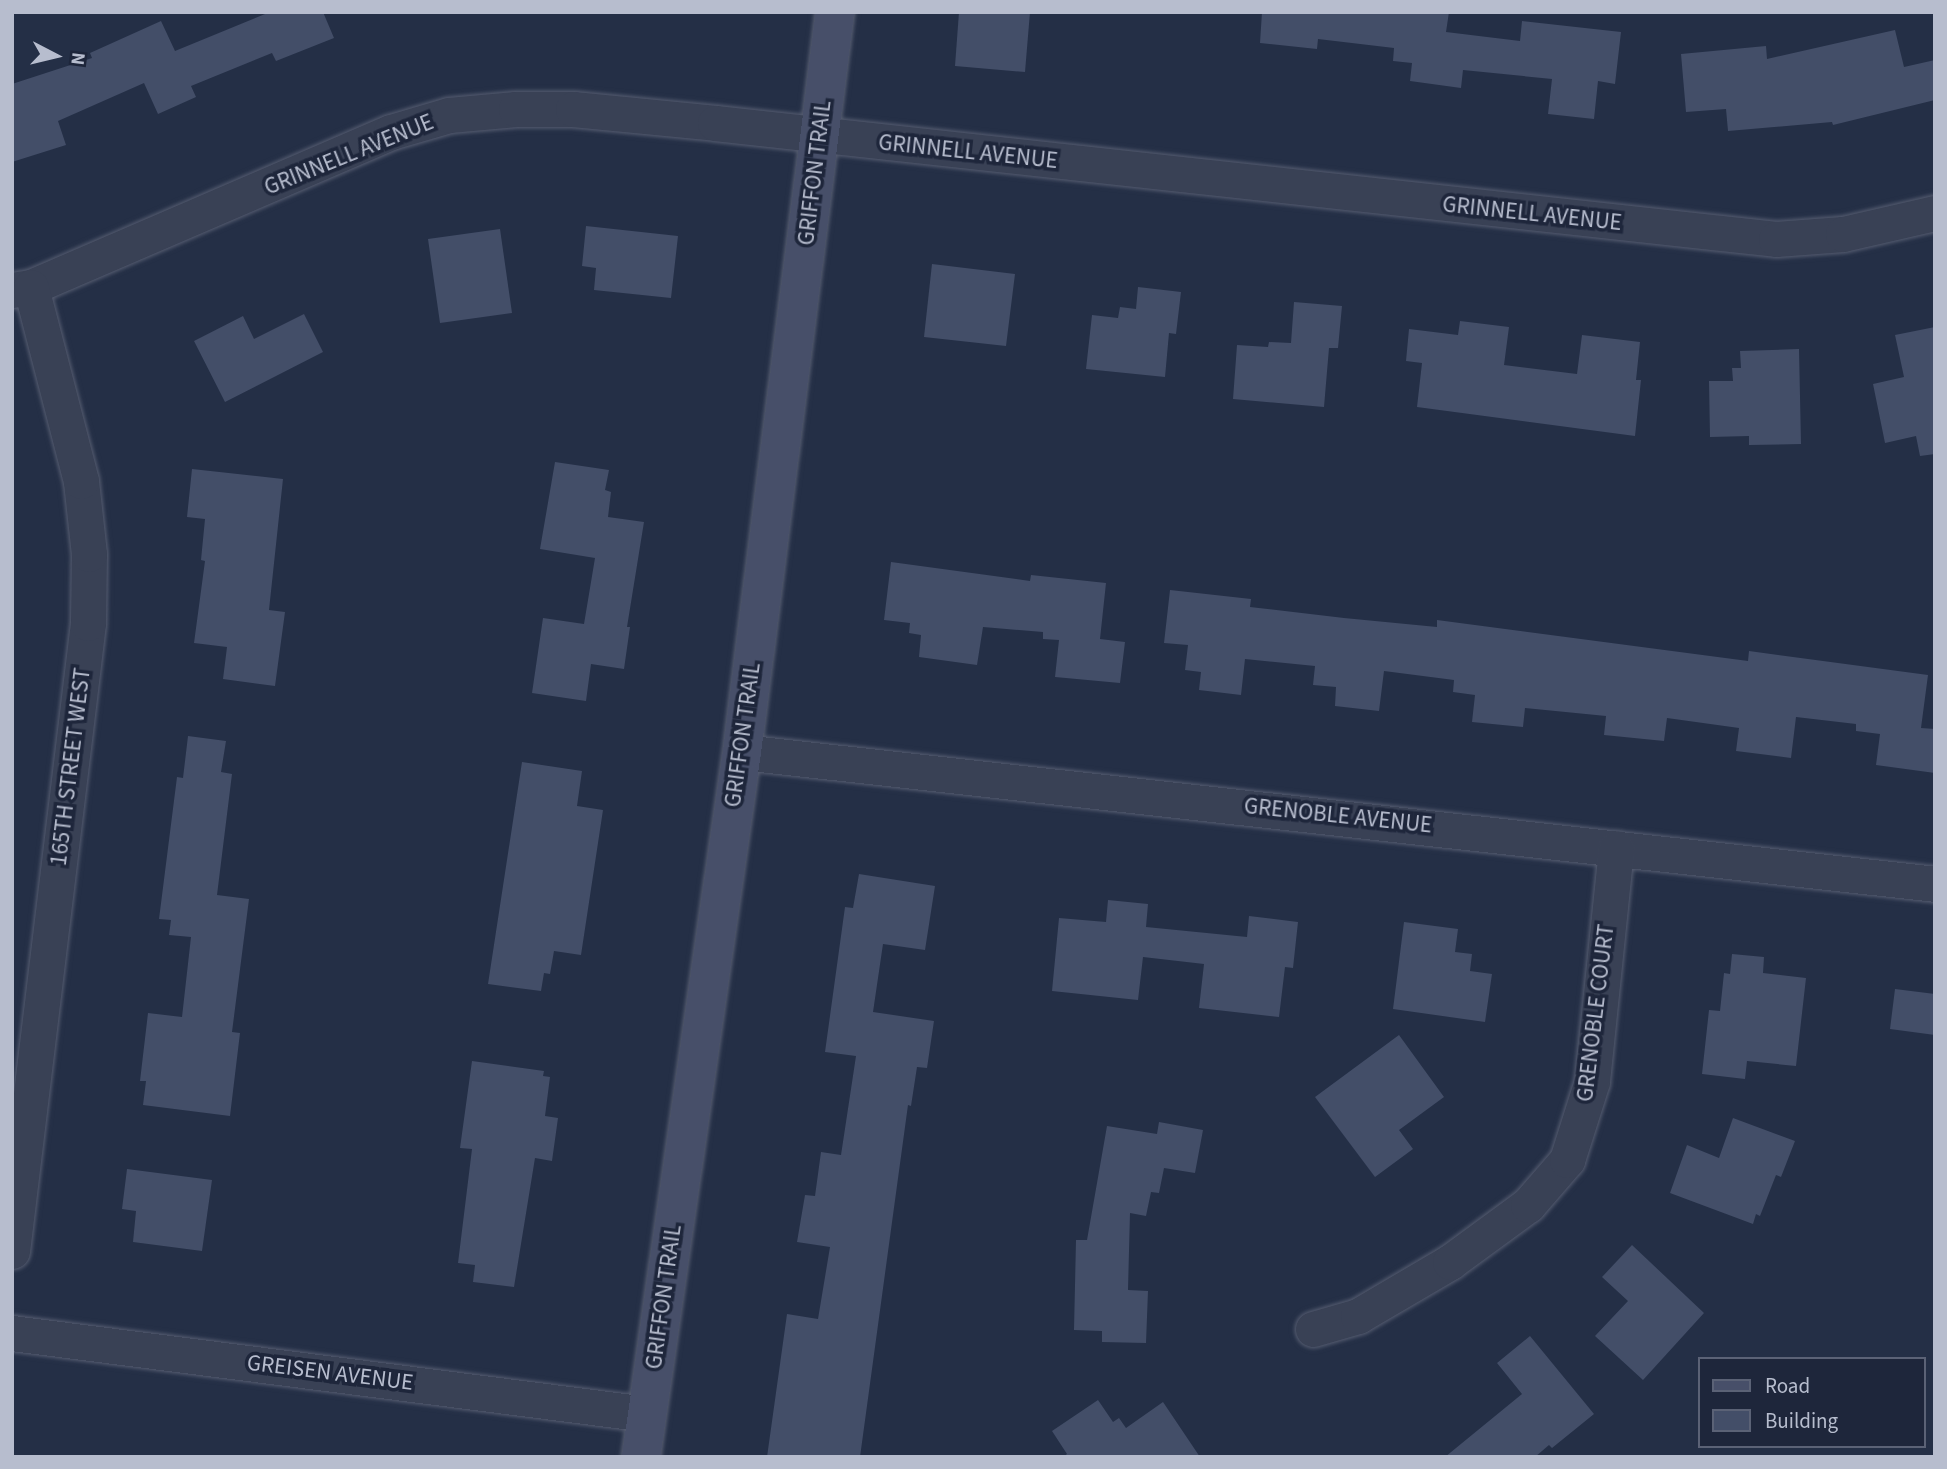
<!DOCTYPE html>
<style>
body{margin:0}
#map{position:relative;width:1947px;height:1469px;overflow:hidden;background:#242f46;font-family:"Source Sans 3",sans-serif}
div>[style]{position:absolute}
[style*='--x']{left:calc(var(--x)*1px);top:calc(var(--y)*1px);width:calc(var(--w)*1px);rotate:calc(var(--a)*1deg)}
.building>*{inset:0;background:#434e68}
.roads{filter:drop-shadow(0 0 2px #555c70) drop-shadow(0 0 2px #555c70)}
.street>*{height:35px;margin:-17.5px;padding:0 17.5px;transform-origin:17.5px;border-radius:17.5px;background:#394155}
.secondary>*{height:38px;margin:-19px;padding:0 19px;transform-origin:19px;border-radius:19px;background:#474f69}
span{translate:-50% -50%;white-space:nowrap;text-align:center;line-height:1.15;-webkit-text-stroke:7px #1e263b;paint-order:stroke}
.street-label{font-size:23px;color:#b7bdce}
.frame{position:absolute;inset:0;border:14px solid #b7bdce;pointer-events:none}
.legend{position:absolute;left:1698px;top:1357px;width:228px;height:91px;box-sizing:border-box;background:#1e263b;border:2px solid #5b6276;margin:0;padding:9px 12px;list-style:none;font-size:21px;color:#b7bdce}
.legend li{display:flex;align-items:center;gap:14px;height:35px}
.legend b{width:35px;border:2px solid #5b6276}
.north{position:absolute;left:21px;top:21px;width:70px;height:70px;-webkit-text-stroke:5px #1e263b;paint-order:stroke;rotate:97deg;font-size:19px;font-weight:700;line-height:28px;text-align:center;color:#b7bdce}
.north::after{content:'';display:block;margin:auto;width:24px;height:32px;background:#b7bdce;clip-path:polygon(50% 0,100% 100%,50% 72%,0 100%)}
</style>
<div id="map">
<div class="building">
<div style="clip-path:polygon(270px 12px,323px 12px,334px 38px,276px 61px,272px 53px,191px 86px,196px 97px,158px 114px,144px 83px,58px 121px,66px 145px,12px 162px,12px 84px,92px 58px,90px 53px,161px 21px,175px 51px)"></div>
<div style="clip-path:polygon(959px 12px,1030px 12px,1025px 72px,955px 66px)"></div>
<div style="clip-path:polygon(1262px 12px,1449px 12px,1446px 32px,1520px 41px,1522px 21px,1621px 32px,1615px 84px,1598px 81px,1594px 119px,1548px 114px,1552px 79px,1463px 70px,1461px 88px,1410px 81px,1412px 63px,1393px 61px,1394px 48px,1318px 39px,1317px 49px,1260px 43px)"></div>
<div style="clip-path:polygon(1895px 30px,1904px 67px,1935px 60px,1935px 100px,1833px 125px,1832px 122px,1728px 131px,1726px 109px,1686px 112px,1681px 54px,1766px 46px,1767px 59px)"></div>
<div style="clip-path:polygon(586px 226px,678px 236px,671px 298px,594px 290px,596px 268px,582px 266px)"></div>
<div style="clip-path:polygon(500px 229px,512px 313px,440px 323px,428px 239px)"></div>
<div style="clip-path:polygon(932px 264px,1015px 274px,1006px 346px,924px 337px)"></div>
<div style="clip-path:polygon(1138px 287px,1181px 292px,1176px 334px,1169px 333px,1165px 377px,1086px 369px,1092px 315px,1118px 318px,1120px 307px,1136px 309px)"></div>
<div style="clip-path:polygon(1294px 302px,1342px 306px,1338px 348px,1329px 348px,1324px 407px,1233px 399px,1237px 345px,1268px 347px,1269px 342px,1291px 343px)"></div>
<div style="clip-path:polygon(304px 314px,323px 352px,225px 402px,194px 341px,243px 316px,254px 339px)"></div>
<div style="clip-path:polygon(1460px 321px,1509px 327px,1504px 365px,1577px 374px,1582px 335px,1640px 342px,1636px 380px,1641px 380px,1635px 436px,1417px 407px,1422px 363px,1406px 361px,1409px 329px,1458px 335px)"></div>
<div style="clip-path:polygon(1935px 327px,1935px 454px,1920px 456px,1916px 436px,1885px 443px,1873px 384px,1904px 377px,1895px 335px)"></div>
<div style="clip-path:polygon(1799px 349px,1801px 444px,1749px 445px,1749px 436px,1710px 437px,1709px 381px,1733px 381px,1732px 368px,1741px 368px,1740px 351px)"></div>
<div style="clip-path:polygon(555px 462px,609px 470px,605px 490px,611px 492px,608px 517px,644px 522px,627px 627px,630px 627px,624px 669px,591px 664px,586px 701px,532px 693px,543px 618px,584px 624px,595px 558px,540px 549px)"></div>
<div style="clip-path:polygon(192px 469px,283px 479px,269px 610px,285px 612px,275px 686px,223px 679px,227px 647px,194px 643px,205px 561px,201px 560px,205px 519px,187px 517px)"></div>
<div style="clip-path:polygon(891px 562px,1030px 581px,1031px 575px,1106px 583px,1100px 639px,1125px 642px,1120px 683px,1055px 677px,1059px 640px,1043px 639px,1043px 632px,983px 627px,977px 665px,919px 657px,921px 635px,909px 633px,910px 623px,884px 620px)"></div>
<div style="clip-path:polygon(1170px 590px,1251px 599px,1250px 607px,1344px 618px,1437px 627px,1437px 620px,1748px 661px,1749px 651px,1928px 675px,1921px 728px,1935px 729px,1935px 773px,1876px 765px,1880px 734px,1856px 731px,1856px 724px,1796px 717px,1791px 758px,1736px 751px,1739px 728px,1667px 718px,1664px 741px,1604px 735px,1606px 716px,1525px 708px,1523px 727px,1472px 722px,1475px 695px,1453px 692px,1454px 680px,1384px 671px,1379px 711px,1335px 706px,1336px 687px,1313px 685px,1315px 666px,1245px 659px,1241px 695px,1199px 690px,1201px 672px,1185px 670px,1188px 645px,1164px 643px)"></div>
<div style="clip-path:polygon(188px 736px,226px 741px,221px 772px,232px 774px,217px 895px,249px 899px,232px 1032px,240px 1033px,230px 1116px,143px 1105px,146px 1081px,140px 1081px,148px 1013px,182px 1017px,191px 937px,169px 935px,171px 920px,159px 919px,177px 777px,183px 778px)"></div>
<div style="clip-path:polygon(522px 762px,582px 771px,577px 806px,603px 810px,581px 955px,554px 951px,550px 974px,544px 973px,541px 991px,488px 984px)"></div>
<div style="clip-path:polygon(859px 874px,935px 886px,925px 950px,883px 944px,873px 1012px,934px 1021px,927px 1068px,917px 1067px,911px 1106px,908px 1105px,860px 1457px,767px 1457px,787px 1314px,818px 1319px,830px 1247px,797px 1242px,805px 1195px,815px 1196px,821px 1152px,841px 1155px,856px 1056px,825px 1052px,845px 907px,853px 908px)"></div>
<div style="clip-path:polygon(1108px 900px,1148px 904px,1146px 927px,1247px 937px,1249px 916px,1298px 922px,1293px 968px,1285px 967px,1279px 1017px,1199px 1008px,1204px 964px,1143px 957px,1138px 1000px,1052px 991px,1059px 918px,1106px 922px)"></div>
<div style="clip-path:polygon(1404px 922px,1458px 929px,1455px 952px,1472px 954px,1470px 971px,1492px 974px,1485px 1022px,1393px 1009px)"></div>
<div style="clip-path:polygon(1732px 954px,1764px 957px,1763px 973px,1806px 978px,1796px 1066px,1747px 1061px,1745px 1079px,1702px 1074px,1709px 1010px,1720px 1011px,1724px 973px,1730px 974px)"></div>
<div style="clip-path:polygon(1895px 989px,1935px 994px,1935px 1035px,1890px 1029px)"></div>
<div style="clip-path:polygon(1399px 1035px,1444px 1097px,1399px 1130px,1413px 1149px,1375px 1177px,1315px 1097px)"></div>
<div style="clip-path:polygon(472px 1061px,544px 1071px,543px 1076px,550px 1077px,545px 1116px,558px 1118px,552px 1161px,535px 1158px,514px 1287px,473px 1282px,475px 1265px,458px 1263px,472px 1149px,460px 1148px)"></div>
<div style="clip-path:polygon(1733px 1118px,1795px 1141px,1781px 1177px,1776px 1175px,1760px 1216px,1756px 1214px,1753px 1224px,1670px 1193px,1687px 1145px,1719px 1158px)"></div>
<div style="clip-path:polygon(1159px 1122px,1203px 1130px,1195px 1173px,1164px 1168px,1159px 1193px,1151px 1192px,1146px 1216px,1130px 1213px,1128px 1290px,1148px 1291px,1146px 1343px,1102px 1342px,1102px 1331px,1074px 1330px,1076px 1240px,1087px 1240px,1107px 1126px,1157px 1134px)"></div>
<div style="clip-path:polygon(127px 1169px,212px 1180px,202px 1251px,133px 1242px,136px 1211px,122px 1209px)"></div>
<div style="clip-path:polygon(1632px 1245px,1704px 1313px,1643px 1380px,1595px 1336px,1628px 1301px,1602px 1277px)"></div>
<div style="clip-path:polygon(1530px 1336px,1594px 1414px,1552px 1448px,1549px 1445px,1535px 1457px,1445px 1457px,1522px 1394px,1497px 1363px)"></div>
<div style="clip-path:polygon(1098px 1400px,1113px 1422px,1119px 1418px,1126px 1428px,1163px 1402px,1200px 1457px,1063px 1457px,1067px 1454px,1052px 1431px)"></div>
</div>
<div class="roads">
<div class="street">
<div style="--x:12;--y:290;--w:19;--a:-9"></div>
<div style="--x:31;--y:287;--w:392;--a:-23.3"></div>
<div style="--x:391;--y:132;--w:60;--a:-16.3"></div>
<div style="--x:449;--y:115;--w:67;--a:-5.1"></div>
<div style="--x:516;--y:109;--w:57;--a:0"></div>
<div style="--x:573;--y:109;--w:143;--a:5.6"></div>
<div style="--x:715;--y:123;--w:1067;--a:6.24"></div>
<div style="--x:1776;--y:239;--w:67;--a:-4.3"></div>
<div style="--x:1843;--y:234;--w:94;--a:-12.9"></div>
<div style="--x:742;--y:752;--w:1200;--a:6.31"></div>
<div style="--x:12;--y:1251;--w:633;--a:-83.1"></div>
<div style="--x:88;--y:623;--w:69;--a:-89.2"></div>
<div style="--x:89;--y:554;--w:73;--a:-96.3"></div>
<div style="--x:81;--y:481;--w:200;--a:-104.5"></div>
<div style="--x:1313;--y:1329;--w:47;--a:-16.1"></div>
<div style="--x:1358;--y:1316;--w:107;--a:-30.4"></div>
<div style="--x:1450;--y:1262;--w:97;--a:-36.2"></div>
<div style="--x:1528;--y:1205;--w:60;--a:-49.1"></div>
<div style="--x:1567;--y:1160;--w:83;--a:-72.4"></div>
<div style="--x:1592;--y:1081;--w:234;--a:-84.1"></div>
<div style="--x:12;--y:1333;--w:640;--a:7.27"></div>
</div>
<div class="secondary">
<div style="--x:641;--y:1457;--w:712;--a:-81.85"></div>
<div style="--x:742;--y:752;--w:746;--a:-82.84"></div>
</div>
</div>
<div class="street-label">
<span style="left:968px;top:152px;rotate:6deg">GRINNELL AVENUE</span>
<span style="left:349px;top:155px;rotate:-22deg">GRINNELL AVENUE</span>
<span style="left:815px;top:173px;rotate:-83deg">GRIFFON TRAIL</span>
<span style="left:1532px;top:214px;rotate:6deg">GRINNELL AVENUE</span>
<span style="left:743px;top:735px;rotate:-82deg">GRIFFON TRAIL</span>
<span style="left:71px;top:767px;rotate:-83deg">165TH STREET WEST</span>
<span style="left:1338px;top:816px;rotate:6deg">GRENOBLE AVENUE</span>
<span style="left:1596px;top:1013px;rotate:-83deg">GRENOBLE COURT</span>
<span style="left:664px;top:1297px;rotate:-82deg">GRIFFON TRAIL</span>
<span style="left:330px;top:1373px;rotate:7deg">GREISEN AVENUE</span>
</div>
<div class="frame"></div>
<ul class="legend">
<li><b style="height:9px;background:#474f69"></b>Road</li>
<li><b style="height:19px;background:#434e68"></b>Building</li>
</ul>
<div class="north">N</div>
</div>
